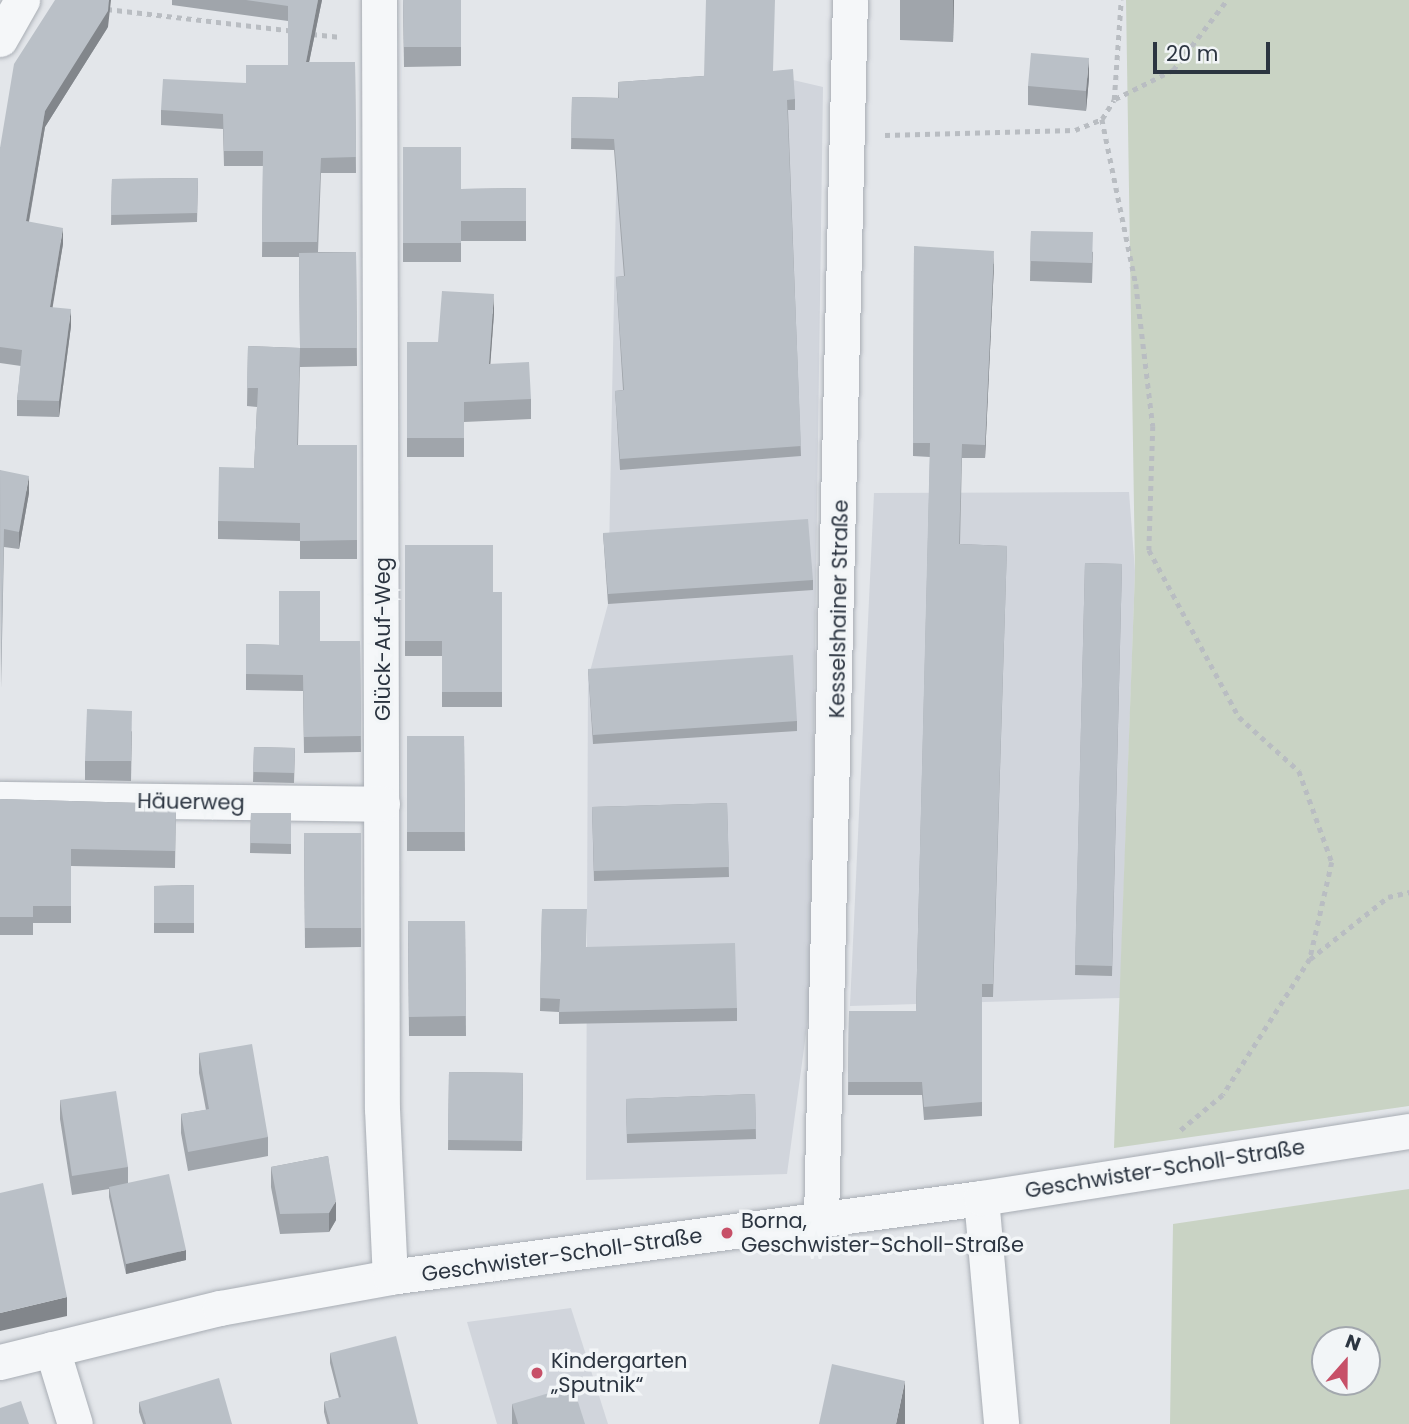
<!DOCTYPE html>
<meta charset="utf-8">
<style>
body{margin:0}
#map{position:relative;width:1409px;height:1424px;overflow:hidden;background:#e3e6ea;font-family:Poppins,sans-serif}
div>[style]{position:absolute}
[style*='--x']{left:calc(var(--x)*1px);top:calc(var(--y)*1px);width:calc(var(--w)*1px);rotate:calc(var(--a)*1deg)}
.built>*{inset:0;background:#d1d5dc}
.green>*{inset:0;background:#c9d3c4}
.path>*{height:4.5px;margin-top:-2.25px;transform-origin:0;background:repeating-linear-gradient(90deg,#b9bdc2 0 5px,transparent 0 10px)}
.roads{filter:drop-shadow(0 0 2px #a8adb4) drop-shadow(0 0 2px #a8adb4)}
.minor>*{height:35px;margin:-17.5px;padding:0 17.5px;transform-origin:17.5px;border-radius:17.5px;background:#f5f7f9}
.wall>*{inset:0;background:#a0a5ab}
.shaded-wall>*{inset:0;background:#82868b}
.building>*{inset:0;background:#bac0c7}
.dots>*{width:19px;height:19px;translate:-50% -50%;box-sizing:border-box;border:4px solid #f2f5f7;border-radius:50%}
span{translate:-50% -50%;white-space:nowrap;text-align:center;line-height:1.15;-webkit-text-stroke:7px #f2f5f7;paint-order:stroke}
.street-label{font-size:21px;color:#2c3541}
.poi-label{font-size:21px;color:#2c3541}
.left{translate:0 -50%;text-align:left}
.north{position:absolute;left:1311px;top:1326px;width:70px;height:70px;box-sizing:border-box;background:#f2f5f7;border:2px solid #a3a8ae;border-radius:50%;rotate:21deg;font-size:19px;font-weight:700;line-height:28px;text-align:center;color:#2c3541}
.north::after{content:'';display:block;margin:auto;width:24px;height:32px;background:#c75068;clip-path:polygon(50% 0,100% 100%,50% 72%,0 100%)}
.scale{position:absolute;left:1153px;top:42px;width:117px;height:32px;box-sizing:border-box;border:4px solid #2c3541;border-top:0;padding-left:9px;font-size:21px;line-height:24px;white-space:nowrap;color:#2c3541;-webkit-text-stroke:5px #f2f5f7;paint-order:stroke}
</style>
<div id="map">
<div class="built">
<div style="clip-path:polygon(793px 80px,823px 87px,810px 1004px,787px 1174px,586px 1180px,588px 679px,608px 604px,618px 92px)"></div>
<div style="clip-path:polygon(1129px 492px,1135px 571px,1120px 998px,850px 1006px,874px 493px)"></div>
<div style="clip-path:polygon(571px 1308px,608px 1424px,497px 1424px,467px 1322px)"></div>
</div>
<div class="green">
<div style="clip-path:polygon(1126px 0,1409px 0,1409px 1106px,1114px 1148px,1135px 571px)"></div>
<div style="clip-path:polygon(evenodd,1409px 1189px,1409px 1424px,1170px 1424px,1173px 1224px,1409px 1189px,1367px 1340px,1367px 1382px,1325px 1382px,1325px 1340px,1367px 1340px)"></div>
</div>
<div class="path">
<div style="--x:107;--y:9;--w:187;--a:6.7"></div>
<div style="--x:312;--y:34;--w:29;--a:6"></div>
<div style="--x:1115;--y:99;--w:65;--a:-26.6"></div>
<div style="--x:1173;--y:70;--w:88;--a:-52.4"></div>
<div style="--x:1102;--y:119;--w:168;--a:78.4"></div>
<div style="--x:1136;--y:284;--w:143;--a:83.2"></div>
<div style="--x:1153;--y:426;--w:124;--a:91.8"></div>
<div style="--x:1149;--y:550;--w:190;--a:61.7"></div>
<div style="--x:1239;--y:717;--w:81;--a:42"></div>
<div style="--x:1299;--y:771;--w:97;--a:70.1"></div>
<div style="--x:1332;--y:862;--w:99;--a:102.8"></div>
<div style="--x:1310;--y:959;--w:161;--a:122.6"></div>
<div style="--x:1223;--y:1095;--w:56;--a:140.1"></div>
<div style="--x:885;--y:135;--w:190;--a:-1.5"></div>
<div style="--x:1075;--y:130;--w:29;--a:-22"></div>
<div style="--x:1102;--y:119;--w:22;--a:-58"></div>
<div style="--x:1114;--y:100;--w:100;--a:-86"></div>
<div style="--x:1310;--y:959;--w:100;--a:-38.5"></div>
<div style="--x:1388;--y:897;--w:22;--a:-13"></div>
</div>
<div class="roads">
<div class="minor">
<div style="--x:379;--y:0;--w:1109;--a:89.85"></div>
<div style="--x:382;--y:1109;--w:168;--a:87.3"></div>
<div style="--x:0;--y:39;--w:45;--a:-60.6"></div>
<div style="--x:0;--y:799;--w:382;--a:0.7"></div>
<div style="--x:981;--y:1198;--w:227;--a:84.9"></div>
<div style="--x:821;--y:1219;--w:1219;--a:-88.64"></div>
<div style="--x:52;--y:1349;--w:78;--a:73"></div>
<div style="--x:0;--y:1362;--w:227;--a:-13.8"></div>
<div style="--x:220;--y:1308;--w:173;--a:-10.3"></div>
<div style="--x:390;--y:1277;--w:596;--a:-7.61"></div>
<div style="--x:981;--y:1198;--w:433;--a:-8.9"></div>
</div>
</div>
<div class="wall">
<div style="clip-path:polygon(172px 0,322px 0,309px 62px,355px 62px,356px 173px,321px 173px,318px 252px,356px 252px,357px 366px,300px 367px,298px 445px,357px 445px,357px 559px,300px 559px,300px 541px,218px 539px,218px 521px,254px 468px,257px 407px,247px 406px,248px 346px,300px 348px,299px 257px,262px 257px,263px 166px,224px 166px,223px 129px,161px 125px,161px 110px,246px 83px,288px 65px,288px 21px,172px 5px)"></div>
<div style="clip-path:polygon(403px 0,461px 0,461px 66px,404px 67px)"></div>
<div style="clip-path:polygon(900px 0,954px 0,953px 42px,900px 40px)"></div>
<div style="clip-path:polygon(108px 27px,45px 127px,29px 222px,63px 244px,52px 307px,71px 326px,59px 417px,17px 416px,17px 400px,21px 366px,0 363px,0 148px)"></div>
<div style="clip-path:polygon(773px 71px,795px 99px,795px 110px,788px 110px,801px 456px,620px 470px,615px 391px,623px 390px,616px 277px,624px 276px,614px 150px,571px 149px,572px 97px,618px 98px,618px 82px)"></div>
<div style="clip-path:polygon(1089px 78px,1086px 111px,1028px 105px,1028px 86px)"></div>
<div style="clip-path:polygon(403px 147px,461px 189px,526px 188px,526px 241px,461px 241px,461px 262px,403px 262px)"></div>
<div style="clip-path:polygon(198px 178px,197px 222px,111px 225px,112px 179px)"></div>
<div style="clip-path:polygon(1031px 231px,1093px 252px,1092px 283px,1030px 281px)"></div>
<div style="clip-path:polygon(914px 246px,994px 264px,985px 458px,962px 458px,960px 544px,1007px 546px,993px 997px,982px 997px,982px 1116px,924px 1120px,922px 1095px,848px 1095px,849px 1011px,916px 1011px,930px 457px,913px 456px)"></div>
<div style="clip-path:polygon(494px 313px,490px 364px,531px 399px,531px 419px,464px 422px,464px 457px,407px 457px,407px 342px,438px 342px)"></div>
<div style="clip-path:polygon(0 470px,29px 493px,19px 549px,4px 547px,1px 689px)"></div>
<div style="clip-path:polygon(603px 533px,813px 580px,813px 590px,608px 604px)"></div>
<div style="clip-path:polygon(405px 545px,493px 592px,502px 592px,502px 707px,442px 707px,442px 656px,405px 656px)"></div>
<div style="clip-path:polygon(1085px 563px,1122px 564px,1112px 976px,1075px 975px)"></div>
<div style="clip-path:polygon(320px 641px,360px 641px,361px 752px,304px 753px,303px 691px,246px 690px,246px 644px,279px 645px)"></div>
<div style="clip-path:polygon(588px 669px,797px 721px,797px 731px,593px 744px)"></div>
<div style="clip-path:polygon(132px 731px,131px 781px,85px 780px,85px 761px)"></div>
<div style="clip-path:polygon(407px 736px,464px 736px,465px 851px,407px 851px)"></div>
<div style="clip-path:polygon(254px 747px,295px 748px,294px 783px,253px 782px)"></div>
<div style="clip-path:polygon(0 799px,176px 804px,175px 868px,71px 866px,71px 923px,33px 923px,33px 935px,0 935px)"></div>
<div style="clip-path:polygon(727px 803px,729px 877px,594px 881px,592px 807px)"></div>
<div style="clip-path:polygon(251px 813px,291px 813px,291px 854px,250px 853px)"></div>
<div style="clip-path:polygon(304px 833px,361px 833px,361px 947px,305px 948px)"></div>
<div style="clip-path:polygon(194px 885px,194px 933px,154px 933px,154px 886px)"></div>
<div style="clip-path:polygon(542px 909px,586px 947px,737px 1008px,737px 1021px,559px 1024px,559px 1012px,540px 1011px)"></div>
<div style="clip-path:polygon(408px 921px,465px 921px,466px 1036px,409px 1036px)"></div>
<div style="clip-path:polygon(199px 1053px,268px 1137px,268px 1156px,188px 1171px,181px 1133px,181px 1114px,206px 1110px,199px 1073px)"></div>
<div style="clip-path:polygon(449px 1072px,523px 1073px,522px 1151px,448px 1150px)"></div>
<div style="clip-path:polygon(755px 1094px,756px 1139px,627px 1143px,626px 1099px)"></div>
<div style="clip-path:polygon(60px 1100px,128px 1167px,128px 1183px,186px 1260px,126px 1274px,109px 1197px,109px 1189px,72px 1195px,60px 1119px)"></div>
<div style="clip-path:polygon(328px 1156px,336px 1220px,329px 1232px,280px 1234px,271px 1187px,271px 1167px)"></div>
<div style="clip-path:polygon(330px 1353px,418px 1424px,327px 1424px,324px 1412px,324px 1402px,339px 1398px,330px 1363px)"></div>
<div style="clip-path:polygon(139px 1402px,232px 1424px,143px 1424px,139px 1412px)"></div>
<div style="clip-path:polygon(512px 1404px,585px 1424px,512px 1424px)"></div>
</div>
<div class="shaded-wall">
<div style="clip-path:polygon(109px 0,111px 0,108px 27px,45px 127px,26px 237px,26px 221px,45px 111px)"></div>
<div style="clip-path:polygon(318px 0,322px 0,306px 77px,306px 62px)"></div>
<div style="clip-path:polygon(953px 0,954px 0,953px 42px)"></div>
<div style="clip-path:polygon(1089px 58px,1089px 78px,1086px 111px,1086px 91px)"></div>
<div style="clip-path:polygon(63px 228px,63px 244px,50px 323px,50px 307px)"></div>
<div style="clip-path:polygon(994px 251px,994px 264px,985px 458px,985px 445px)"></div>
<div style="clip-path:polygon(494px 294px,494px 313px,489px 383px,489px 364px)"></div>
<div style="clip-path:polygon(71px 309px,71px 326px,59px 417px,59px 401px)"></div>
<div style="clip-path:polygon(29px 476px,29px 493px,19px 549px,19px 532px)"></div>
<div style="clip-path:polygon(336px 1201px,336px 1220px,329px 1232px,329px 1213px)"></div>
<div style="clip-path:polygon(186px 1250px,186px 1260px,126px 1274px,126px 1264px)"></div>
<div style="clip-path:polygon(67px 1297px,67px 1316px,0 1331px,0 1313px)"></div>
<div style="clip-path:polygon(905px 1381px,905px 1424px,896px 1424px)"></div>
</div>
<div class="building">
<div style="clip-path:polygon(55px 0,109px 0,108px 11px,45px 111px,26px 221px,63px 228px,50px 307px,71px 309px,59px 401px,17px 400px,22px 350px,0 347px,0 148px,14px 64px)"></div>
<div style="clip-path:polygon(246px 0,318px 0,306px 62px,355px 62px,356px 157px,321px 158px,317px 242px,262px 242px,263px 151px,224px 151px,223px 114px,161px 110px,163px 79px,246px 83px,246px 65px,288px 65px,288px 6px)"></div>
<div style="clip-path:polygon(403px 0,461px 0,461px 47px,404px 47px)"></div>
<div style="clip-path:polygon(706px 0,775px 0,773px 71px,793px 69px,795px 99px,787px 100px,801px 446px,620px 459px,615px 391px,624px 390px,616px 277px,625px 276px,614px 139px,571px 138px,572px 97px,619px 98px,618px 82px,704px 76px)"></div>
<div style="clip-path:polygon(1031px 53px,1089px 58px,1086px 91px,1028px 86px)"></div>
<div style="clip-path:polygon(403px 147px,461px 147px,461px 189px,526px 188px,526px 221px,461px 221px,461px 243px,403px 243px)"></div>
<div style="clip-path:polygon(198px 178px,197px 213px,111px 215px,112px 179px)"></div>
<div style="clip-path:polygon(1031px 231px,1093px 232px,1092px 263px,1030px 261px)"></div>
<div style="clip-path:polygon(914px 246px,994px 251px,985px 445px,962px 444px,959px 544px,1007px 546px,993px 984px,982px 984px,982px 1102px,924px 1107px,922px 1082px,848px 1082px,849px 1011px,916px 1011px,930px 443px,913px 443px)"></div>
<div style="clip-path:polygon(356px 252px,357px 348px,300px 348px,297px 445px,357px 445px,357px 540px,300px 541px,300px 523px,218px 521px,219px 467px,254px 468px,258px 388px,247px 388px,248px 346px,300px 348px,299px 253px)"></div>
<div style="clip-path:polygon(442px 291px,494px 294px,489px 364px,529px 362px,531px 399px,464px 402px,464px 438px,407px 438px,407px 342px,438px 342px)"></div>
<div style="clip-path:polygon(0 470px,29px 476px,19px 532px,4px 529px,1px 672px)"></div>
<div style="clip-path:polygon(808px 519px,813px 580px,608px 594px,603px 533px)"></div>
<div style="clip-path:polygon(405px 545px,493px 545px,493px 592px,502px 592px,502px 692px,442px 692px,442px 641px,405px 641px)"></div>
<div style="clip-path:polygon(1085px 563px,1122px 564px,1112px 966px,1075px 965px)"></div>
<div style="clip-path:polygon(279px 591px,320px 591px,320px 641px,360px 641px,361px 736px,304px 737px,303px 675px,246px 674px,246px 644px,279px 645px)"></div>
<div style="clip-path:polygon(793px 655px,797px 721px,593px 735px,588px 669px)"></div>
<div style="clip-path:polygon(87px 709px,132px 711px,131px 761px,85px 761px)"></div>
<div style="clip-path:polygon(407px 736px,464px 736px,465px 832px,407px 832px)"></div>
<div style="clip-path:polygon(254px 747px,295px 748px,294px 773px,253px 772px)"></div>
<div style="clip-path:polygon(0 799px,176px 804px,175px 851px,71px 849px,71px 906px,33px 906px,33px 917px,0 917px)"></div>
<div style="clip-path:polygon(727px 803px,729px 867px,594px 871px,592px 807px)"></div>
<div style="clip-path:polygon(251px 813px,291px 813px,291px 844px,250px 843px)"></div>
<div style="clip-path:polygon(304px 833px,361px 833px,361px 928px,305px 928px)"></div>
<div style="clip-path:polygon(194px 885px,194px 923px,154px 923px,154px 886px)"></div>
<div style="clip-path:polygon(542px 909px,587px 909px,586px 947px,735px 943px,737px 1008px,559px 1012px,560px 999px,540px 998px)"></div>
<div style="clip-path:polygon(408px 921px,465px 921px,466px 1016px,409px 1017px)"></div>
<div style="clip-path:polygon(252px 1044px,268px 1137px,188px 1152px,181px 1114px,209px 1109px,199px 1053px)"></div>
<div style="clip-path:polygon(449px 1072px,523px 1073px,522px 1141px,448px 1140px)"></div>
<div style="clip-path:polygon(116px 1091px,128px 1167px,72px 1176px,60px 1100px)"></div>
<div style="clip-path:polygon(755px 1094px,756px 1129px,627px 1134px,626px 1099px)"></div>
<div style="clip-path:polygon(328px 1156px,336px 1201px,329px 1213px,280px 1214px,271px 1167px)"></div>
<div style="clip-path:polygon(169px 1174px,186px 1250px,126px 1264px,109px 1187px)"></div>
<div style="clip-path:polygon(43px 1183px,67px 1297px,0 1313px,0 1193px)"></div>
<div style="clip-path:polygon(396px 1336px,418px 1424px,330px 1424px,324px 1402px,341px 1397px,330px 1353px)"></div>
<div style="clip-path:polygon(832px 1364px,905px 1381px,896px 1424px,819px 1424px)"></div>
<div style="clip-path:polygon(219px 1378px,232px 1424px,146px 1424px,139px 1402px)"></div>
<div style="clip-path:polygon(573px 1386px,585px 1424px,518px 1424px,512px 1404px)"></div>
<div style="clip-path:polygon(21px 1401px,29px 1424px,0 1424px,0 1408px)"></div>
</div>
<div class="dots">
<div style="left:727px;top:1233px;background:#c75068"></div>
<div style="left:537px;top:1373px;background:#c75068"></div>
</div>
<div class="street-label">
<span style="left:839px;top:609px;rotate:-89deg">Kesselshainer Straße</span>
<span style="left:383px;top:639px;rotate:-90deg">Glück-Auf-Weg</span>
<span style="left:191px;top:802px;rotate:1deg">Häuerweg</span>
<span style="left:1165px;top:1169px;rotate:-9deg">Geschwister-Scholl-Straße</span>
<span style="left:562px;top:1255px;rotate:-8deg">Geschwister-Scholl-Straße</span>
</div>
<div class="poi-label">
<span class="left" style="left:741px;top:1233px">Borna,<br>Geschwister-Scholl-Straße</span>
<span class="left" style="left:551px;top:1373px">Kindergarten<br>„Sputnik“</span>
</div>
<div class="north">N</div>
<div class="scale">20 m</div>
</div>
